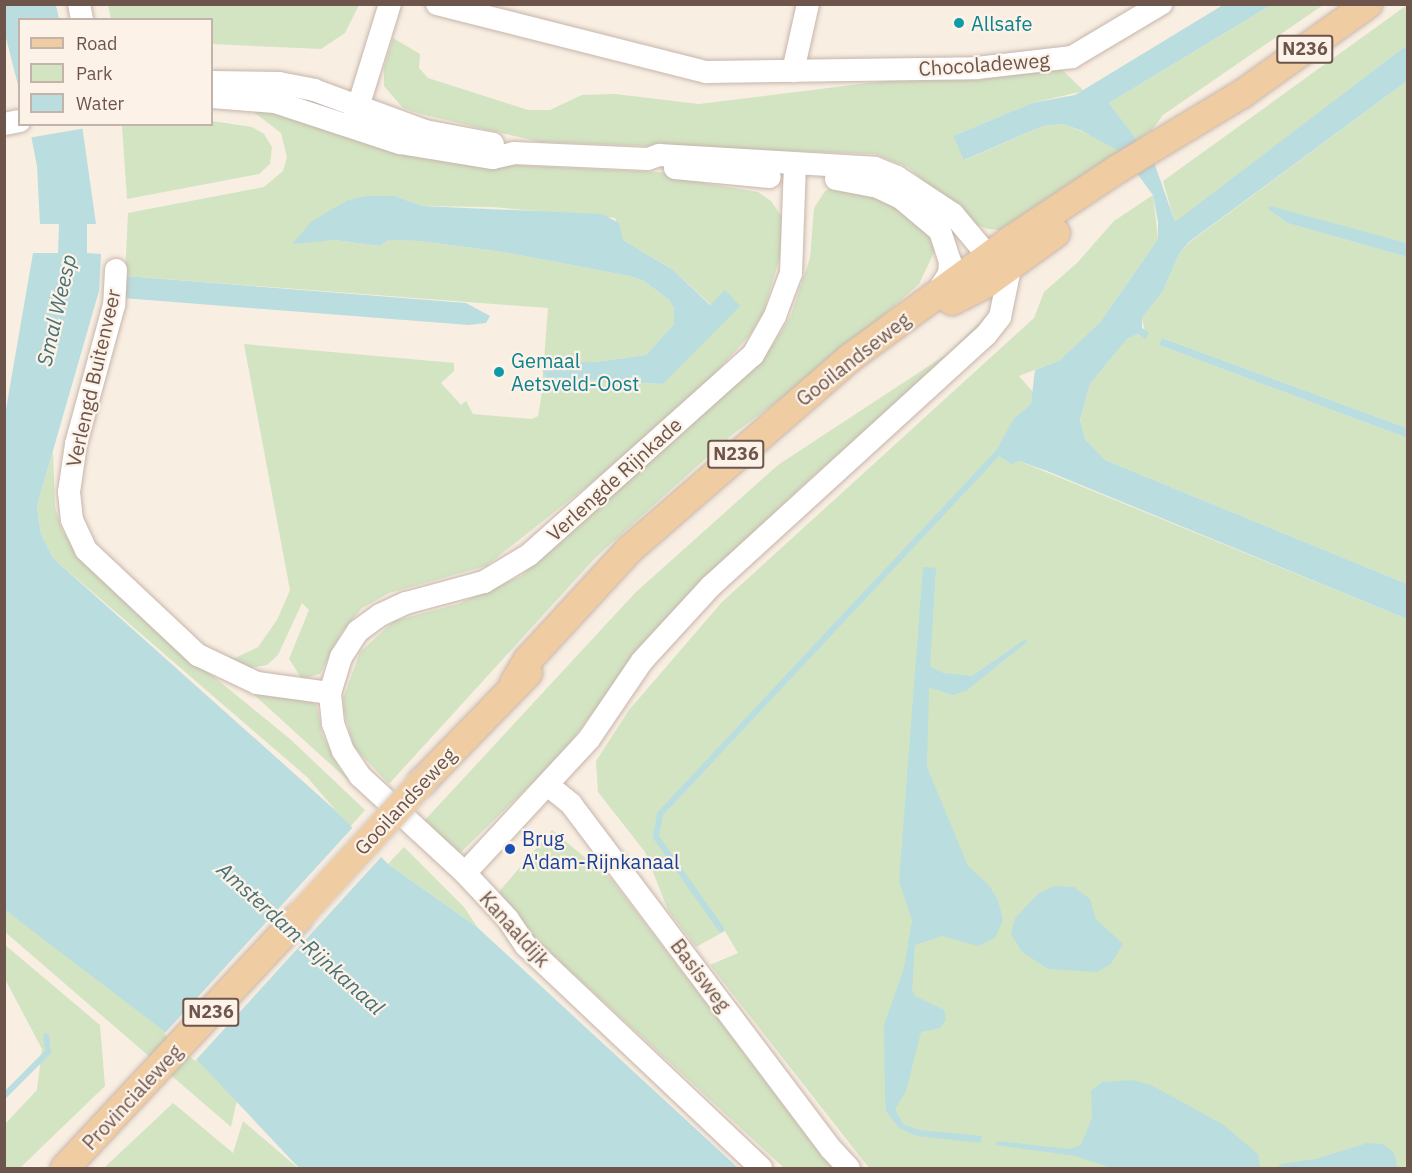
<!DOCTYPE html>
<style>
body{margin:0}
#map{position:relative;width:1412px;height:1173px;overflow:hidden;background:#f8eee2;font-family:"IBM Plex Sans",sans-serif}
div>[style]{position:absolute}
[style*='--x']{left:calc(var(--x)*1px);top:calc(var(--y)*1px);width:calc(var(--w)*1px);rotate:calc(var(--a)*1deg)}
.green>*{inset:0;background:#d3e4c3}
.water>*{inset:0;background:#badddf}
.pier>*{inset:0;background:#f8eee2}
.stream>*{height:6px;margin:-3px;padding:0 3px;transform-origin:3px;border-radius:3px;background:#badddf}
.roads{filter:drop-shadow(0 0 2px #c7b5ab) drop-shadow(0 0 2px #c7b5ab)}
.minor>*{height:22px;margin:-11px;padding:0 11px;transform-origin:11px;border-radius:11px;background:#fff}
.major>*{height:28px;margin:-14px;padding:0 14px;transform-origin:14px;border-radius:14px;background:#efcca2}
.bridges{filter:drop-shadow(0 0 2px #d6cfcd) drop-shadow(0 0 2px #d6cfcd)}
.major-bridge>*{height:28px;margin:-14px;padding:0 14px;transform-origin:14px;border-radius:14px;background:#efcca2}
.dots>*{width:16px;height:16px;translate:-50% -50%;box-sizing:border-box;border:3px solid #fcf2e8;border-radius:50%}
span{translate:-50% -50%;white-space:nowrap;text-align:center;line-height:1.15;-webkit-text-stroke:4.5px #fcf2e8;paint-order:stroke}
.shield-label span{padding:2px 4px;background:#fcf2e8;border:2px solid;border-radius:4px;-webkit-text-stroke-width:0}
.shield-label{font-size:18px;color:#6d554c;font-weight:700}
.culture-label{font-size:20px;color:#0d838f}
.left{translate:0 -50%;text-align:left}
.street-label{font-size:20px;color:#6d554c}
.transit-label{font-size:20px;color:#164399}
.water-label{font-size:21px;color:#467377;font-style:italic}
.frame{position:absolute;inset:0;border:6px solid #6d554c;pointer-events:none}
.legend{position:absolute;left:18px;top:18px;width:195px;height:108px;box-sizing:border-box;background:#fcf2e8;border:2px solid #c3b3aa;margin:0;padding:8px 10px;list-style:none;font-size:18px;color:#6d554c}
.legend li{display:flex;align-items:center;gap:12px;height:30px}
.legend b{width:30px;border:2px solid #c3b3aa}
</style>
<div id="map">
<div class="green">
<div style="clip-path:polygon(108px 5px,108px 4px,359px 5px,345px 33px,321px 49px,212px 44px,212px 20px,111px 19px)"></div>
<div style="clip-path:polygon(1271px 5px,1323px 5px,1163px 115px,1152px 130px,1136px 141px,1109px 103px)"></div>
<div style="clip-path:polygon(1407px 5px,1407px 45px,1175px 223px,1163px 181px)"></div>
<div style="clip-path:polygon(393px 38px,420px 54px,419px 68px,428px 78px,528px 110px,550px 110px,582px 95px,615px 94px,699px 104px,1020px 64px,1056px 64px,1084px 91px,1032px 103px,953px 136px,965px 160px,1043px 126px,1063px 124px,1115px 145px,1121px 152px,1009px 231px,988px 229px,971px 223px,908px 167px,875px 154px,540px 142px,421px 114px,403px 108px,384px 86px,384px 68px)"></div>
<div style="clip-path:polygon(1407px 81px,1407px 243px,1268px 209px,1287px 223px,1407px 257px,1407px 428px,1162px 338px,1159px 345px,1407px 438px,1407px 584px,1105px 460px,1085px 439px,1080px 420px,1090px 384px,1127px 339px,1138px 334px,1146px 338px,1142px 318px,1163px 291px,1179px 254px,1190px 242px)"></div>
<div style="clip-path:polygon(evenodd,246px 106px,492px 164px,675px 173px,704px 183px,758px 192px,771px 201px,782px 217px,781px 254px,763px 313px,749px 336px,710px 379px,600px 476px,486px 566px,389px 593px,362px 608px,341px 633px,320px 674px,302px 679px,289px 659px,309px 610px,302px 603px,278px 655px,267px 665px,244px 669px,221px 657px,235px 658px,258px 647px,277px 620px,290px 590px,244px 344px,454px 363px,454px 371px,441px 383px,461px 405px,466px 401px,473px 414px,532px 419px,538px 416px,541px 399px,548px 308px,125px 276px,128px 213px,264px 187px,283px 171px,287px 157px,281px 133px,246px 106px,395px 196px,422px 206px,492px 207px,615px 218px,623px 240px,673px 270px,711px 305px,663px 384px,547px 378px,547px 362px,595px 362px,646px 355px,674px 324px,674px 308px,669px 300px,644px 281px,630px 276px,503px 252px,420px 241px,389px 240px,379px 246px,335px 240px,292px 243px,395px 196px)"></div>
<div style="clip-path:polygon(212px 121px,252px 127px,264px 134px,272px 147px,270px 164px,259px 174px,127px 199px,122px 125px,212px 124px)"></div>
<div style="clip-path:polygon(838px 184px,882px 196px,924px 226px,936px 248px,919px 284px,832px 361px,733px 434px,595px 558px,389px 784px,354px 747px,344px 711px,343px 699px,360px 652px,394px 621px,458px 604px,521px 576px,754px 366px,775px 342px,791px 315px,810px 258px,814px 208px,825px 191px)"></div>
<div style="clip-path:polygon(1153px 195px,1158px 239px,1101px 321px,1060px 360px,1019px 376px,1033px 392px,1031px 404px,1014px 418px,1019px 461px,1407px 619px,1407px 1168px,869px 1168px,710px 965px,738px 953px,725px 931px,696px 947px,668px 910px,645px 852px,598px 792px,596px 761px,629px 710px,722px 602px,1034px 318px,1044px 292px,1077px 263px,1114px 221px)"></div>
<div style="clip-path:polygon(990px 312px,976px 335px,811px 478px,702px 581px,643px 645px,561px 755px,459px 854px,425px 820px,636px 592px,778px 465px,947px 354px)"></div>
<div style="clip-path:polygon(53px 451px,55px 507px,63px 532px,84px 561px,146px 621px,290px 739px,365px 810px,350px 827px,307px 777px,53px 558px,41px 534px,37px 506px)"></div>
<div style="clip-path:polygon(252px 693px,307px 698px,317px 706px,322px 734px,339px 768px,372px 802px)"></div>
<div style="clip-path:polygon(552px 830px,611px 879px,832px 1168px,784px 1168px,514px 919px,497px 894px)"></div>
<div style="clip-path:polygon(404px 847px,464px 907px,477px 927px,388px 864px)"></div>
<div style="clip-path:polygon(5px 910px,145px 1014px,212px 1072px,237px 1100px,231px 1127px,5px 932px)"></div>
<div style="clip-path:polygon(5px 945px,100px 1025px,105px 1086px,20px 1168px,5px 1168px,5px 1124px,37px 1090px,42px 1049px,5px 979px)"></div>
<div style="clip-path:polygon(173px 1103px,233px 1153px,243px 1121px,298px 1168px,104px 1168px)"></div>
</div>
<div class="water">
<div style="clip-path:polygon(4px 5px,56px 5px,59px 19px,20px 20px,19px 89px,5px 34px)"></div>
<div style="clip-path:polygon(1223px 5px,1271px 5px,1109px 103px,1155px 165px,1175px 222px,1407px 45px,1407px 81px,1189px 242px,1179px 254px,1163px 291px,1142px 318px,1142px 328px,1149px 333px,1146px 339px,1138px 334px,1127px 339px,1090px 384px,1080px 420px,1085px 439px,1105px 460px,1407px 584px,1407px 619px,1047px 471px,1019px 461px,1011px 464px,995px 453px,1014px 418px,1031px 404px,1035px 370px,1060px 360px,1101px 321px,1158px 239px,1158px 222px,1153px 195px,1121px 152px,1082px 131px,1063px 124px,1043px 126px,964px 160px,953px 136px,1032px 103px,1075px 95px)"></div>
<div style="clip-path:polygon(29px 125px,82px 125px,96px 224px,87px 224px,87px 253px,101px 254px,99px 291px,37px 506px,41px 534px,53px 558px,335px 810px,388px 864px,477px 927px,738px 1168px,299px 1168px,185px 1047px,5px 910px,5px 415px,33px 253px,58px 253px,59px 224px,40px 224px,37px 166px)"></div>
<div style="clip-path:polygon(367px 196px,395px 196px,422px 206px,602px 214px,619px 223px,623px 240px,673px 270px,710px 305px,725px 290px,740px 306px,663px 384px,547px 378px,542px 370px,547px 362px,595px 362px,646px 355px,674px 324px,674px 308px,669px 300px,644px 281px,630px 276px,503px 252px,420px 241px,389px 240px,379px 246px,335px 240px,292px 244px,312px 221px,348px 200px)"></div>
<div style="clip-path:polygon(1270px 206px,1407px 243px,1407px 257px,1287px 223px,1268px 209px)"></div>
<div style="clip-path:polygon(125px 276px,466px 303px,490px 316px,486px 323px,469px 325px,123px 298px)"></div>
<div style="clip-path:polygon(1162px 338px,1407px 428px,1407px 438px,1159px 345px)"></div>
<div style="clip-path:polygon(923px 567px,936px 568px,930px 666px,943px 673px,972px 676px,1024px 640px,1028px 641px,966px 691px,952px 695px,929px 687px,927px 767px,968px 866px,988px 884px,998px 900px,1003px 920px,995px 938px,978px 946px,942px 936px,915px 945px,912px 991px,915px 996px,944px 1010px,946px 1020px,940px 1028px,921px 1032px,906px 1091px,895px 1109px,903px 1124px,919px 1130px,982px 1136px,980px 1143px,917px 1136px,899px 1128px,886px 1111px,885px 1099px,884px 1025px,904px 968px,912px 920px,899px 881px)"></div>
<div style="clip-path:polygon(1055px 886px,1074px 887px,1090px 899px,1096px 919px,1123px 944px,1111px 964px,1097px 972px,1048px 969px,1022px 952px,1011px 934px,1015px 918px,1039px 893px)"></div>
<div style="clip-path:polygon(1132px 1080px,1151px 1085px,1222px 1124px,1258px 1154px,1260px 1168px,1112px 1168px,1075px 1156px,996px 1145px,997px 1141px,1069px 1149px,1081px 1145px,1092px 1118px,1091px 1091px,1102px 1082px)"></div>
<div style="clip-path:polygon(1367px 1143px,1383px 1144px,1394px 1153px,1398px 1168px,1278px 1168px,1280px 1164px,1316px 1159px)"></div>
</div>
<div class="pier">
<div style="clip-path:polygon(26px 124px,86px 124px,86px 128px,28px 138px)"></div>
<div style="clip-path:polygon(354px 826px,383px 855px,195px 1061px,164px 1034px)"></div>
</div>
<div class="stream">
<div style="--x:721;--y:929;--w:113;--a:-125.2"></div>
<div style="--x:656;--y:837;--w:23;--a:-80"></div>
<div style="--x:660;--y:814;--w:499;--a:-46.9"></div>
<div style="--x:4;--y:1096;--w:62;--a:-45"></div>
<div style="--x:48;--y:1052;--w:16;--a:-97"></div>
</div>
<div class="roads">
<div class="minor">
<div style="--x:79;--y:4;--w:16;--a:79"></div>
<div style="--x:437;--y:4;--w:277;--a:14.2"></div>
<div style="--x:706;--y:72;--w:271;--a:-0.8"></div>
<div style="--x:977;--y:68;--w:96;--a:-6.6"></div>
<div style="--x:1072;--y:57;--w:104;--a:-30.8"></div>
<div style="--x:793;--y:71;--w:69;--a:-77.4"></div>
<div style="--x:212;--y:82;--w:67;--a:0.9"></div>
<div style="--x:279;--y:83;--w:36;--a:11"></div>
<div style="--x:314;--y:90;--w:118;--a:20.3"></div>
<div style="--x:425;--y:131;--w:69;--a:10.8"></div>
<div style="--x:212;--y:97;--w:63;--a:4.5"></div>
<div style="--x:275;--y:102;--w:132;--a:18.2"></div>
<div style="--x:400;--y:143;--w:94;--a:9.2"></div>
<div style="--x:493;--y:158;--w:22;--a:-13"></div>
<div style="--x:514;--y:153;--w:134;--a:2.6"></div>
<div style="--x:648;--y:159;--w:12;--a:-20"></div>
<div style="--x:659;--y:155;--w:216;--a:3.4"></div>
<div style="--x:875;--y:168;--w:24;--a:22"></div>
<div style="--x:897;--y:177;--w:67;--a:33.5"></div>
<div style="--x:953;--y:214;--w:56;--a:50.1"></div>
<div style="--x:989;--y:257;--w:16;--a:112"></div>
<div style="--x:354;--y:120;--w:121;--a:-72.8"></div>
<div style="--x:4;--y:124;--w:16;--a:-11"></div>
<div style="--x:675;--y:168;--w:95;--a:5.4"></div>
<div style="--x:836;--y:179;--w:43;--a:10.8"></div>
<div style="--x:878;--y:187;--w:25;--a:26"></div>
<div style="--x:901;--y:198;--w:51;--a:40.2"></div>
<div style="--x:940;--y:231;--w:32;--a:72"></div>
<div style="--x:950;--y:261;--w:13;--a:94"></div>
<div style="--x:949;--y:274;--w:24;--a:123"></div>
<div style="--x:116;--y:270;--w:35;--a:93"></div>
<div style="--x:114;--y:305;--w:144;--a:105.3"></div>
<div style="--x:76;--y:444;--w:49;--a:98.3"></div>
<div style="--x:69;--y:492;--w:28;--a:84"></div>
<div style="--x:72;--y:520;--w:33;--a:65"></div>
<div style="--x:86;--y:550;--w:154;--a:43.2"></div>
<div style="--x:198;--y:655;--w:65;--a:25.4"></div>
<div style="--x:257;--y:683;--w:74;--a:7.8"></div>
<div style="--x:549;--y:786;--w:28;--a:39"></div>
<div style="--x:571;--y:804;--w:432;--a:53"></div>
<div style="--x:831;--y:1149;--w:26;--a:47"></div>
<div style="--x:465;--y:873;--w:183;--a:-47.2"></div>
<div style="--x:589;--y:739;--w:94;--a:-55.8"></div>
<div style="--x:642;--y:661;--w:102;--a:-47.4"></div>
<div style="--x:711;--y:586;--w:372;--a:-42.4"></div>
<div style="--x:986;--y:335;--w:23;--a:-52"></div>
<div style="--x:1000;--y:317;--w:54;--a:-78.3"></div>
<div style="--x:761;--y:1168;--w:323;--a:-136.6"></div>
<div style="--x:526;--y:946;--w:32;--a:-124"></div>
<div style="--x:508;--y:919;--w:63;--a:-133.1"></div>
<div style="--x:465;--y:873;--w:143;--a:-137.3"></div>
<div style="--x:360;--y:776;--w:30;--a:-124"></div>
<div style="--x:343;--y:751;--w:30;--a:-110"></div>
<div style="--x:333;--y:723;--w:30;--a:-96"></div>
<div style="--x:330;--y:693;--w:38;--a:-73"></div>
<div style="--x:341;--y:657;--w:31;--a:-57"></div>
<div style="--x:358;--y:631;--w:27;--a:-36"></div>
<div style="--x:380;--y:615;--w:29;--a:-25"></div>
<div style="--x:406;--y:603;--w:81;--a:-15.1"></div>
<div style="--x:484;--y:582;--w:52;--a:-31"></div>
<div style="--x:529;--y:555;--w:300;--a:-41.8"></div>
<div style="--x:753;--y:355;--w:45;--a:-60.6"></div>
<div style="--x:775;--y:316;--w:46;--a:-69.6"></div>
<div style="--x:791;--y:273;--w:109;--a:-87.9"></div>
</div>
<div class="major">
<div style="--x:952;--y:301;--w:39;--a:-27"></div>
<div style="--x:987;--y:283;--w:85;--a:-35.9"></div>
<div style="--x:514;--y:683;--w:27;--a:-59"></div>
<div style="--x:528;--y:660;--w:149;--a:-47.4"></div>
<div style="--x:629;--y:550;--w:293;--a:-41"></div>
<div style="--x:850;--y:358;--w:200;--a:-36.2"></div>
<div style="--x:1011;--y:240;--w:126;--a:-33.7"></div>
<div style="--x:1116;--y:170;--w:147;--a:-31.1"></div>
<div style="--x:1242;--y:94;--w:155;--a:-35.5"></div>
<div style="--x:422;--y:782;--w:152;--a:-45.8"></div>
<div style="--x:65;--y:1168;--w:340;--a:-47"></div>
</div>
</div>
<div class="bridges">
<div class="major-bridge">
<div style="--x:297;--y:919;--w:185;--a:-47.6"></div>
</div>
</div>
<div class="dots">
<div style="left:959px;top:23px;background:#0f9aa8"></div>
<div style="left:499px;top:372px;background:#0f9aa8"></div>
<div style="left:510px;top:849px;background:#1a4fb4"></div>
</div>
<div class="shield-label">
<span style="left:1305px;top:49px">N236</span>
<span style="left:736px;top:454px">N236</span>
<span style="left:211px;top:1012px">N236</span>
</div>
<div class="culture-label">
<span class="left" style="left:971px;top:23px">Allsafe</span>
<span class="left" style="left:511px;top:372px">Gemaal<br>Aetsveld-Oost</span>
</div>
<div class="street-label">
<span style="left:984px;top:64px;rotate:-4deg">Chocoladeweg</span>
<span style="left:853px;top:359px;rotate:-38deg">Gooilandseweg</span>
<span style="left:93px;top:378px;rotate:-77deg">Verlengd Buitenveer</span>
<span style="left:614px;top:479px;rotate:-42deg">Verlengde Rijnkade</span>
<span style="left:405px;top:801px;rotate:-47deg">Gooilandseweg</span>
<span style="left:515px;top:929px;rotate:48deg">Kanaaldijk</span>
<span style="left:701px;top:975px;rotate:53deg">Basisweg</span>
<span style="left:132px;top:1097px;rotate:-47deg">Provincialeweg</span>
</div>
<div class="transit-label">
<span class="left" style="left:522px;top:850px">Brug<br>A'dam-Rijnkanaal</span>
</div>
<div class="water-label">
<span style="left:56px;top:310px;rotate:-77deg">Smal Weesp</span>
<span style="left:301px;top:938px;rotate:42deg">Amsterdam-Rijnkanaal</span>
</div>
<div class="frame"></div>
<ul class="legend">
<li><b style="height:8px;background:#efcca2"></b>Road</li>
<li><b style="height:16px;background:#d3e4c3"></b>Park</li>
<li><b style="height:16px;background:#badddf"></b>Water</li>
</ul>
</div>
